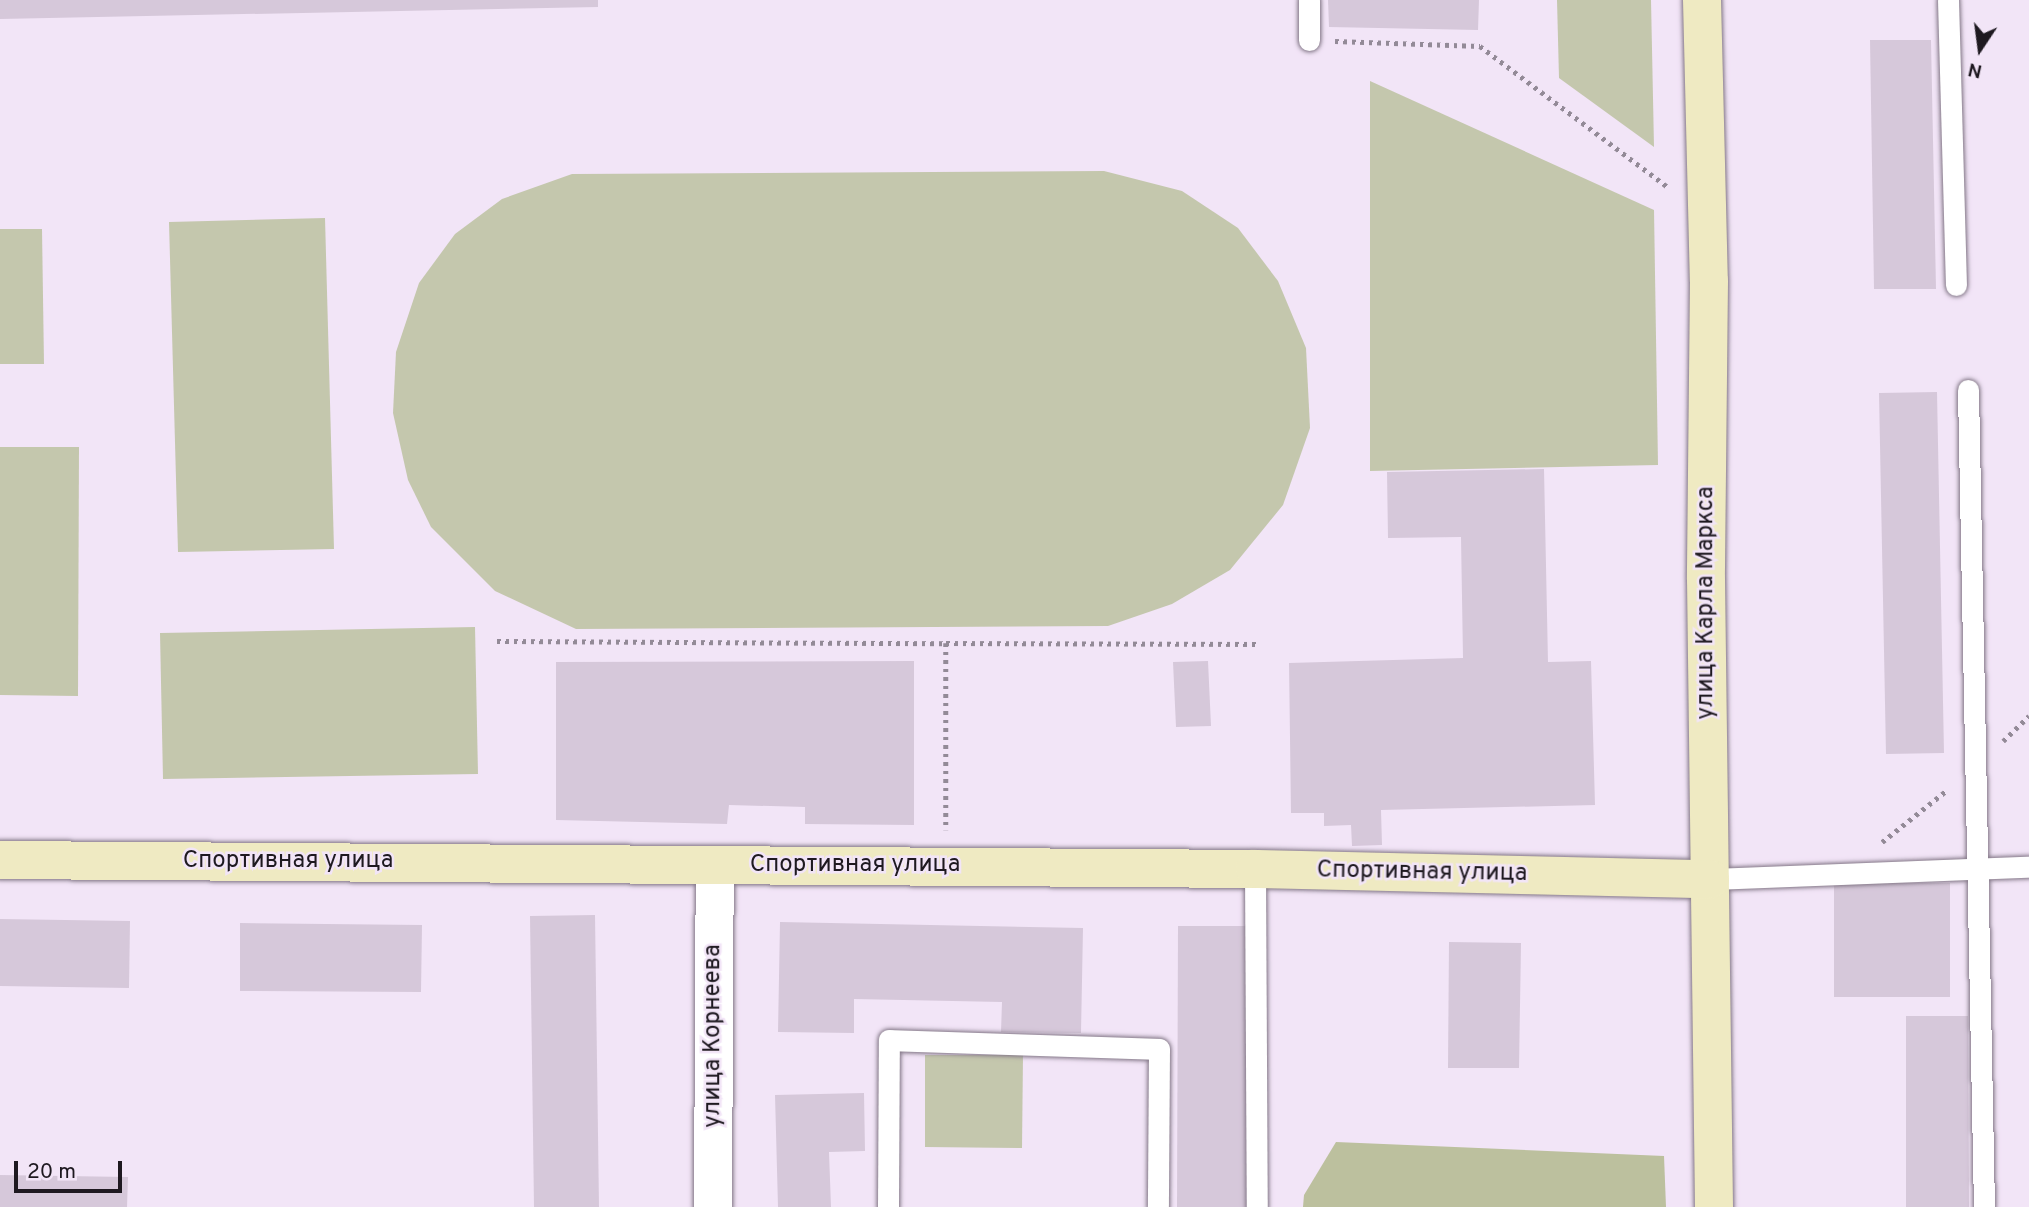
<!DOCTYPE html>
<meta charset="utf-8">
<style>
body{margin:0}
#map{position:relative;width:2029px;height:1207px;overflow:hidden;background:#f2e5f7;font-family:Overpass,sans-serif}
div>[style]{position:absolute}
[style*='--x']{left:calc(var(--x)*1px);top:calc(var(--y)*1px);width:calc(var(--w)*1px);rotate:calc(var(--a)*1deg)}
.green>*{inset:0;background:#c4c7ad}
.forest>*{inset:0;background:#bcc09e}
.building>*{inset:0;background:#d6c8da}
.path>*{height:4.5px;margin-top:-2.25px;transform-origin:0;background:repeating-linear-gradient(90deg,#938a97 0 3.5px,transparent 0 8.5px)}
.roads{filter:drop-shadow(0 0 2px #847888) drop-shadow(0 0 2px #847888)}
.lane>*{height:21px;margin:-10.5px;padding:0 10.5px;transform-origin:10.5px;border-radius:10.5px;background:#fff}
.street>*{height:38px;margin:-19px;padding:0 19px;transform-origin:19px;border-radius:19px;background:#fff}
.secondary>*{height:38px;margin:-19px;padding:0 19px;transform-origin:19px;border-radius:19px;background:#efeac2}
span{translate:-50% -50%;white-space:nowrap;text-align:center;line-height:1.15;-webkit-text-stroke:5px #f2e5f7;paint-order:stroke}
.street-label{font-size:24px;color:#1e1920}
.north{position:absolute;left:1945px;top:14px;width:70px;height:70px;-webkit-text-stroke:5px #f2e5f7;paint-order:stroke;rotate:193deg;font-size:19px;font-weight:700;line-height:28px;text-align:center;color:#1e1920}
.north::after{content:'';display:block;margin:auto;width:24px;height:32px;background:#1e1920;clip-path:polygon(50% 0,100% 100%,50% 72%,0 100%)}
.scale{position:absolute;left:14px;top:1161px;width:108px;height:32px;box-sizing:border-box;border:4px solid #1e1920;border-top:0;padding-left:9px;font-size:21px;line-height:24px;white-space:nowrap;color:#1e1920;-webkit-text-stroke:5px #f2e5f7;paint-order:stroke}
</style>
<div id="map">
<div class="green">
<div style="clip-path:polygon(1557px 0,1651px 0,1654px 147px,1559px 78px)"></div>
<div style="clip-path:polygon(1370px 81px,1654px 210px,1658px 465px,1370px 471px)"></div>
<div style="clip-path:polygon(1104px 171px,1182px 191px,1238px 228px,1278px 281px,1306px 348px,1310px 428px,1283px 505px,1230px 570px,1172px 604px,1108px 626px,576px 629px,495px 591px,431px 527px,408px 480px,393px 413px,396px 352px,419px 283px,455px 234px,502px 199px,572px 174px)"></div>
<div style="clip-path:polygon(325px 218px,334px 549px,178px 552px,169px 222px)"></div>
<div style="clip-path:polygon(0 229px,42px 229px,44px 364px,0 364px)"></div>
<div style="clip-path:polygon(0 447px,79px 447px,78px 696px,0 695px)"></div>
<div style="clip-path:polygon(475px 627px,478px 774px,163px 779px,160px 633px)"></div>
<div style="clip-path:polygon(925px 1055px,1023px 1055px,1022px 1148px,925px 1147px)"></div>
</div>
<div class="forest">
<div style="clip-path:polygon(1336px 1142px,1664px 1156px,1666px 1207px,1303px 1207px,1304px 1195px)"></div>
</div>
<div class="building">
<div style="clip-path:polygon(0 0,598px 0,598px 7px,0 19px)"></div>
<div style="clip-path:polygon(1328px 0,1479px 0,1478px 30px,1329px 27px)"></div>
<div style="clip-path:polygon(1870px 40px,1931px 40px,1936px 289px,1874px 289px)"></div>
<div style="clip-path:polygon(1937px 392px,1944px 753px,1886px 754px,1879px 393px)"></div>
<div style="clip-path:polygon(1544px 469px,1548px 662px,1591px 661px,1595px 805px,1381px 810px,1382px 845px,1352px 846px,1351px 825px,1324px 826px,1324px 813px,1291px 813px,1289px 663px,1463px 658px,1461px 537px,1388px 538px,1387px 472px)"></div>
<div style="clip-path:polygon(914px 661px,914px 825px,805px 824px,805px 807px,729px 805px,727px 824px,556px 820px,556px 662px)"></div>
<div style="clip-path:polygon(1208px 661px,1211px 726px,1176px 727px,1173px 662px)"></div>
<div style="clip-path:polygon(1834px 883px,1950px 883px,1950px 997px,1834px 997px)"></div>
<div style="clip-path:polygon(595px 915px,599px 1207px,534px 1207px,530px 916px)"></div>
<div style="clip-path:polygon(0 919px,130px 921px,129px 988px,0 986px)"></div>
<div style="clip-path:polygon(780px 922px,1083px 928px,1081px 1033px,1001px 1032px,1002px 1002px,854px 999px,854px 1033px,778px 1032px)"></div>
<div style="clip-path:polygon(240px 923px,422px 925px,421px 992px,240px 991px)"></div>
<div style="clip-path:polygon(1178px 926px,1249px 926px,1248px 1207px,1177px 1207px)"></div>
<div style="clip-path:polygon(1449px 942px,1521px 943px,1519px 1068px,1448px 1068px)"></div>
<div style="clip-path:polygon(1906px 1016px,1968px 1016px,1969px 1207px,1906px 1207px)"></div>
<div style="clip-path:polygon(864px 1093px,865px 1151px,829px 1152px,831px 1207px,778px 1207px,775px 1095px)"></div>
<div style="clip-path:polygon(0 1175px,128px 1177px,127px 1207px,0 1207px)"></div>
</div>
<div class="path">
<div style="--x:1335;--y:41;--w:145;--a:2"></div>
<div style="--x:1480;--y:46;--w:235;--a:36.9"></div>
<div style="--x:497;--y:641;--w:449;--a:0.3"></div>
<div style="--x:946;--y:643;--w:187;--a:90"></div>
<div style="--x:946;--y:643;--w:314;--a:0.2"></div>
<div style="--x:2003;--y:741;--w:36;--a:-44"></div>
<div style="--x:1882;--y:842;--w:82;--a:-38.6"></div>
</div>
<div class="roads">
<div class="lane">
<div style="--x:1948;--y:0;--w:285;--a:88.4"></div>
<div style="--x:1309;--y:40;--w:40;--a:-90"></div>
<div style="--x:1968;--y:390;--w:817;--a:88.88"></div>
<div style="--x:1255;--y:869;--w:338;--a:89.7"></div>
<div style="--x:1710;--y:879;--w:319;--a:-2.2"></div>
<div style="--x:888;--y:1207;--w:167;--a:-89.7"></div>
<div style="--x:889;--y:1040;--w:270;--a:1.9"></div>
<div style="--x:1159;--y:1049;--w:158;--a:90.4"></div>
</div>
<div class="street">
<div style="--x:713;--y:1207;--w:342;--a:-89.7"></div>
</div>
<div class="secondary">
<div style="--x:1702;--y:0;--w:281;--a:88.6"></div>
<div style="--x:1709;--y:281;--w:298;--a:90.6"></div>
<div style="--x:1706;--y:579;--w:628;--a:89.27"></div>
<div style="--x:0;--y:860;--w:1255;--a:0.41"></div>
<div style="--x:1255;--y:869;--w:455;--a:1.3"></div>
</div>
</div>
<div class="street-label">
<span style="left:1707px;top:603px;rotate:-90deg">улица Карла Маркса</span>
<span style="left:288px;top:862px">Спортивная улица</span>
<span style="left:855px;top:866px">Спортивная улица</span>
<span style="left:1422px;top:873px;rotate:1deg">Спортивная улица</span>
<span style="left:714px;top:1036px;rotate:-90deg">улица Корнеева</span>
</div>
<div class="north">N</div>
<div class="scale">20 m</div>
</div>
